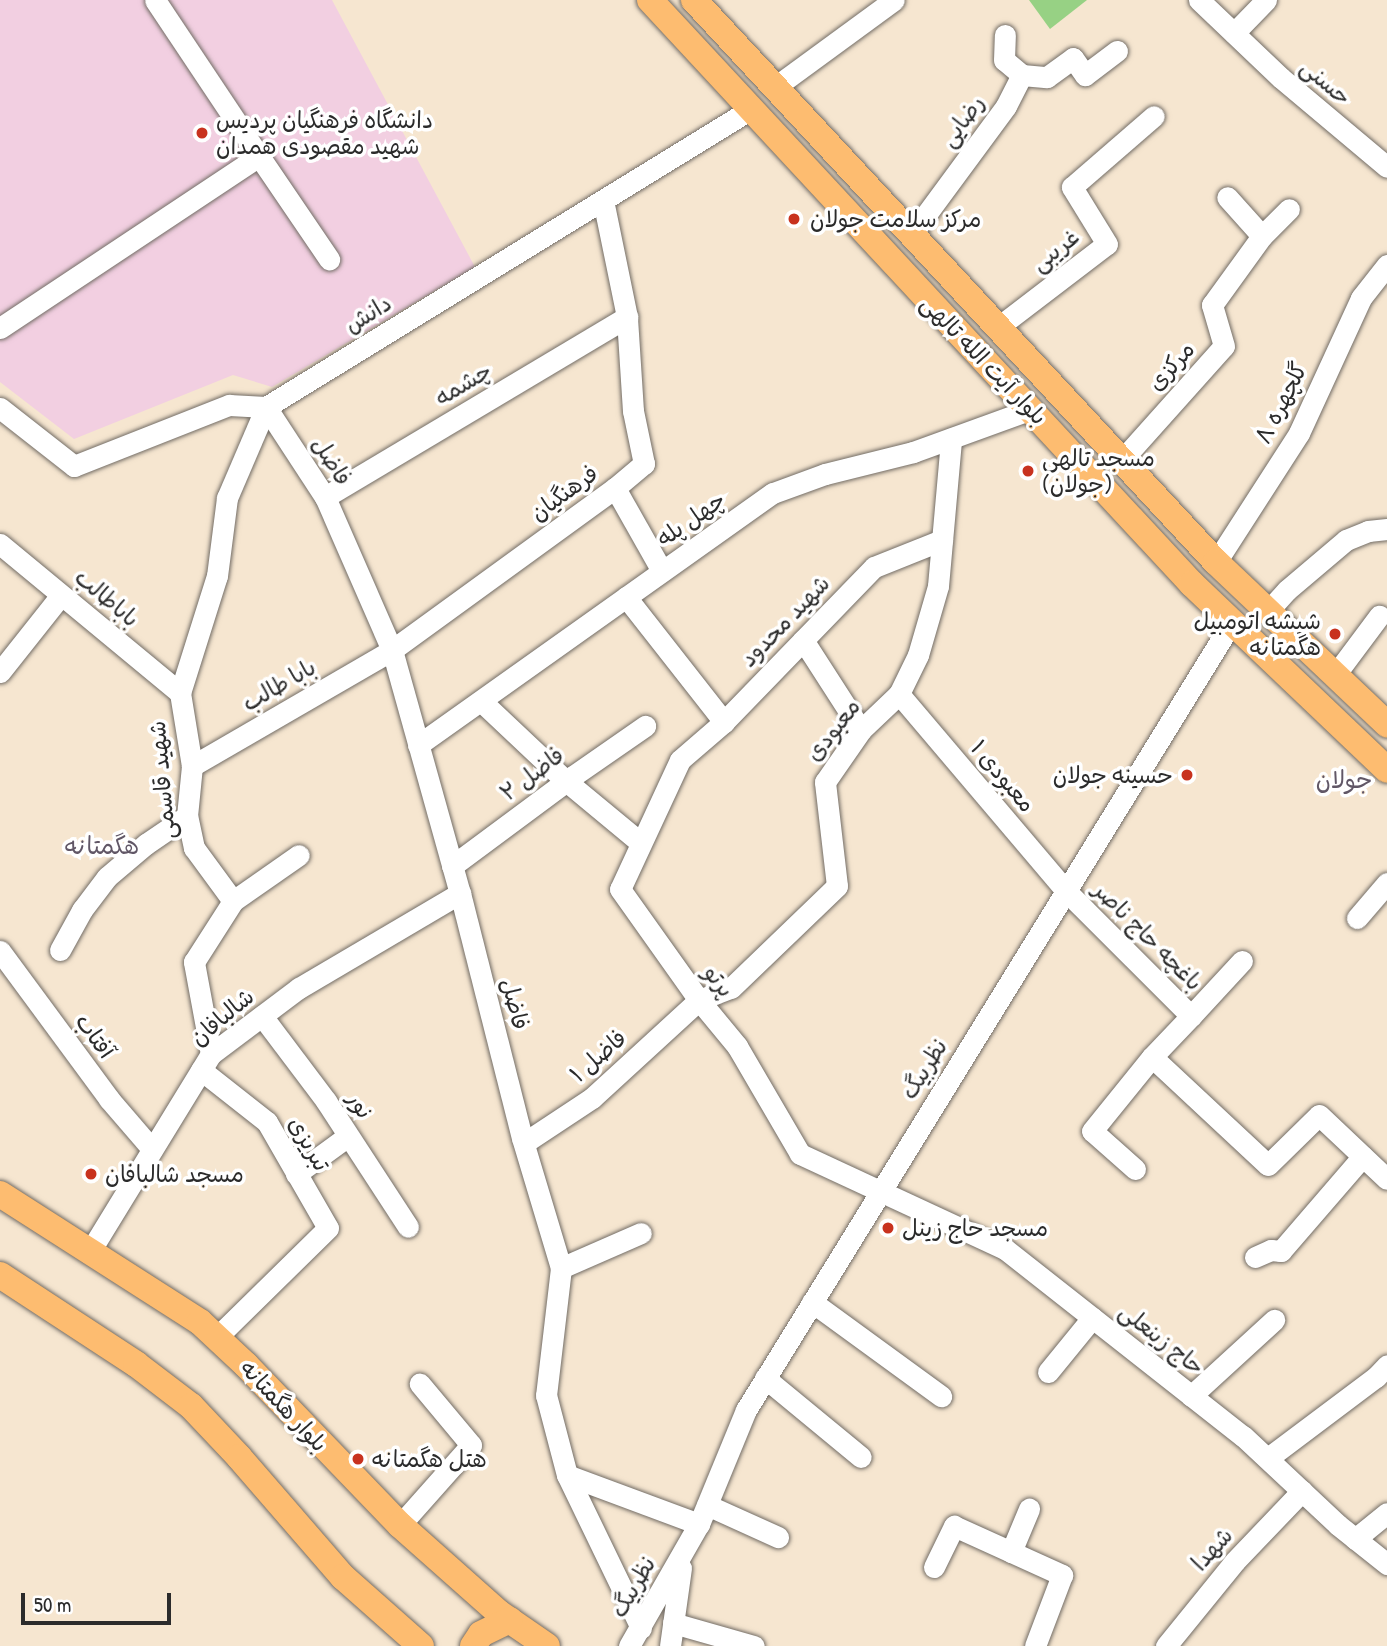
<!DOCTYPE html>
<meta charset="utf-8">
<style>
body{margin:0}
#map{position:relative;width:1387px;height:1646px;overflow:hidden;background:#f6e6d0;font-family:"Patrick Hand","Playpen Sans Arabic",sans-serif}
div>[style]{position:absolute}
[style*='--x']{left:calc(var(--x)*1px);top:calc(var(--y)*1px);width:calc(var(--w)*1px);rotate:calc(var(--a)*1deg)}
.built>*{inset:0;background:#f2cfe1}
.green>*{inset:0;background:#97d184}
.roads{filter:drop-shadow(0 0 2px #726c65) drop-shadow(0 0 2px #726c65)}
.minor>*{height:21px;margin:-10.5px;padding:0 10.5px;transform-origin:10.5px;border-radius:10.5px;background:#fff}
.major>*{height:26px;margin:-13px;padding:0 13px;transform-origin:13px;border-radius:13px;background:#fdbc70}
.dots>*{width:19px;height:19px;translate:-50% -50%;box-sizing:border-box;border:4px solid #fff;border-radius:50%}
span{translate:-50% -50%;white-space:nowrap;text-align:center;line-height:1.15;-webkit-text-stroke:7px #fff;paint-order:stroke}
.street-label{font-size:23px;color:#2b2b2b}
.poi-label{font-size:23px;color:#2b2b2b}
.left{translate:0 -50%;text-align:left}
.right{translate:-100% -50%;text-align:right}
.neighbourhood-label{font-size:24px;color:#615766}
.scale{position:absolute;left:21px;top:1593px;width:150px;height:32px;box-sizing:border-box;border:4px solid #2b2b2b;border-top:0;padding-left:9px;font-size:21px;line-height:24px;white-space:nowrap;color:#2b2b2b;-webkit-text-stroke:5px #fff;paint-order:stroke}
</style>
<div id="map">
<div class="built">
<div style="clip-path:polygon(0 0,332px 0,475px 267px,272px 387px,233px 375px,74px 439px,0 382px)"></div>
</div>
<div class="green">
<div style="clip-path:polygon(1029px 0,1087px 0,1050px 29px)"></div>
</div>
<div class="roads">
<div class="minor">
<div style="--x:1199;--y:0;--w:113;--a:43.6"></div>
<div style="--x:1281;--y:78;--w:138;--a:40"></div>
<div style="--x:1234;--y:33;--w:46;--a:-45.9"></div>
<div style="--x:1022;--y:75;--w:25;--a:5"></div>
<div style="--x:1047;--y:77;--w:32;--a:-36"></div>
<div style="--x:1073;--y:58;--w:21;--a:55"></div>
<div style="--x:1085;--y:75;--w:40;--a:-37"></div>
<div style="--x:775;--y:87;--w:147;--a:-36.2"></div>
<div style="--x:259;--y:156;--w:125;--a:55.8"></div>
<div style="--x:911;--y:235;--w:160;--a:-53.6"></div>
<div style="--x:1006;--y:106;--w:35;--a:-63"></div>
<div style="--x:1022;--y:75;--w:23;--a:-140"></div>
<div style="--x:1004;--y:60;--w:25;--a:-88"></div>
<div style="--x:1262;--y:236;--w:38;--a:-45"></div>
<div style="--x:0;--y:328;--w:311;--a:-33.6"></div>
<div style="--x:259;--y:156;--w:187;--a:-123.7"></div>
<div style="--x:997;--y:328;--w:138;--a:-37.4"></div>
<div style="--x:1107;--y:244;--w:67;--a:-121.6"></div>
<div style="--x:1072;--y:187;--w:108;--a:-40.9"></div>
<div style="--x:266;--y:407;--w:108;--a:56.8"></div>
<div style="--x:325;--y:497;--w:167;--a:66.4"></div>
<div style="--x:392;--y:650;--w:252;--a:74.4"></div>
<div style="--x:460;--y:893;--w:253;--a:75.8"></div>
<div style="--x:522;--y:1138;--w:136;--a:73.3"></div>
<div style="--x:561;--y:1268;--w:128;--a:96.7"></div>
<div style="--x:546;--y:1395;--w:83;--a:75.3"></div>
<div style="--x:567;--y:1475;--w:170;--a:64.2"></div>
<div style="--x:0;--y:408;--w:94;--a:38.1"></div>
<div style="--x:74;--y:466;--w:167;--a:-21.5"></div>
<div style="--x:229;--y:405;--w:37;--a:3"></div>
<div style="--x:266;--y:407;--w:569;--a:-31.57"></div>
<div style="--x:1121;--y:461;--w:154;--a:-48.2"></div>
<div style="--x:1224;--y:346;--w:43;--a:-106.3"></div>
<div style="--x:1212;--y:305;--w:85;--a:-54.1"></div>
<div style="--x:1262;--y:236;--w:52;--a:-131.9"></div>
<div style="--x:615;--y:488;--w:95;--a:60.5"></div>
<div style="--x:325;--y:497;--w:352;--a:-30.8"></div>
<div style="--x:942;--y:540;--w:73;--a:158.3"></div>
<div style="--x:874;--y:567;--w:216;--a:134.1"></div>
<div style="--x:724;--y:722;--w:58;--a:139.2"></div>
<div style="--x:680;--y:760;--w:142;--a:114.9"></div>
<div style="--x:620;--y:889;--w:136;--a:54.6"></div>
<div style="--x:699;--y:1000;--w:60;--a:50.4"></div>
<div style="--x:737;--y:1046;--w:125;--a:59.7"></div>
<div style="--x:800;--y:1154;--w:226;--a:24.9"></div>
<div style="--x:1005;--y:1249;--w:303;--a:38.2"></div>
<div style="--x:1243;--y:1436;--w:130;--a:43.1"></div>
<div style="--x:1338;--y:1525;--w:63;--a:38.5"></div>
<div style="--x:0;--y:544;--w:234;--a:39.6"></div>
<div style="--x:1216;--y:562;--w:153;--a:-57.2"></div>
<div style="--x:1299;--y:433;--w:149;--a:-65.3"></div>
<div style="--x:1361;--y:298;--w:42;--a:-51.8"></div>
<div style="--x:626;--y:597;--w:159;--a:51.9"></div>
<div style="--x:1268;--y:611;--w:28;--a:-48"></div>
<div style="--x:1287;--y:590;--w:77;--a:-40.3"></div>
<div style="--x:1346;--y:540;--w:24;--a:-22"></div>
<div style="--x:1368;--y:531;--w:19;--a:-6"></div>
<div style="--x:803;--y:640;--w:107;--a:57.2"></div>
<div style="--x:0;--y:672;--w:98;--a:-51.6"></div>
<div style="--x:1335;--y:675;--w:74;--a:-53.3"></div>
<div style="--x:899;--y:694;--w:258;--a:49.7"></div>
<div style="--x:1066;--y:891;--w:177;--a:45"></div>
<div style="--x:1191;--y:1016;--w:57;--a:133.6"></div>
<div style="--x:1152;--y:1057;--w:158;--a:43"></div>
<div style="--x:1268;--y:1165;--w:71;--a:-44.4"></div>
<div style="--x:1319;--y:1115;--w:93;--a:43.3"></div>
<div style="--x:481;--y:701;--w:117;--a:43.3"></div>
<div style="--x:566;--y:781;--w:97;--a:39.6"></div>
<div style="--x:418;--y:745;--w:435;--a:-35.4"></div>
<div style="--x:773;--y:493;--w:55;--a:-20.1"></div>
<div style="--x:825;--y:474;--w:91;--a:-14"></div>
<div style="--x:913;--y:452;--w:127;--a:-19.9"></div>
<div style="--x:192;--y:766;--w:231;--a:-30.1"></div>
<div style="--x:392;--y:650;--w:276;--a:-36"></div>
<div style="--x:615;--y:488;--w:38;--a:-40"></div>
<div style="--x:644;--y:464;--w:54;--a:-101.7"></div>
<div style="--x:633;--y:411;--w:94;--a:-93.7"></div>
<div style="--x:627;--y:317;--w:119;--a:-101.6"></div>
<div style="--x:452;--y:866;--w:151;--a:-36.6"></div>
<div style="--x:573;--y:776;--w:88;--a:-34.8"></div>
<div style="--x:233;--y:901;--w:66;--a:-126.3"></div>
<div style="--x:194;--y:848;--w:33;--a:-102"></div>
<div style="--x:187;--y:816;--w:50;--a:-84.3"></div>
<div style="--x:192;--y:766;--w:74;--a:-99.3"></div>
<div style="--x:180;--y:693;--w:123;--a:-72.5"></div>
<div style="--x:217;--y:576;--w:79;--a:-82.7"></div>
<div style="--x:227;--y:498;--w:99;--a:-66.8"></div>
<div style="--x:1357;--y:918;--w:46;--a:-49.4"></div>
<div style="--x:60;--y:950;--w:46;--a:-61.2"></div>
<div style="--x:82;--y:910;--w:41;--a:-52.9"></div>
<div style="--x:107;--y:877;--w:51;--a:-40.2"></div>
<div style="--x:146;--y:844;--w:50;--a:-34.3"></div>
<div style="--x:0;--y:951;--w:184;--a:53.6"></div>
<div style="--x:109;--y:1099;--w:66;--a:49.3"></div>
<div style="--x:262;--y:1016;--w:106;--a:53"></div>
<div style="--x:326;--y:1101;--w:150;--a:56.9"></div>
<div style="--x:1191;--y:1016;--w:75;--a:-47.2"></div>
<div style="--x:211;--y:1054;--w:94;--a:-100.5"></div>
<div style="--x:194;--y:962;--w:72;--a:-57.4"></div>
<div style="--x:233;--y:901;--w:80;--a:-34.9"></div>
<div style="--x:201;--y:1070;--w:84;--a:38.2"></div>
<div style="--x:267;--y:1122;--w:122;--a:60.1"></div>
<div style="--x:328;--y:1228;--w:156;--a:135.5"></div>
<div style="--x:524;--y:1143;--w:82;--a:-33.5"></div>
<div style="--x:592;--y:1098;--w:145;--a:-42.5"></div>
<div style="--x:699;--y:1000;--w:34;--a:-21"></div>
<div style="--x:731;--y:988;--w:147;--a:-43.9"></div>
<div style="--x:837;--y:886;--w:105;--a:-96.6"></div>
<div style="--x:825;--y:782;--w:63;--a:-55.3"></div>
<div style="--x:861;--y:730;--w:52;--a:-43.5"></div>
<div style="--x:899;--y:694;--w:43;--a:-64"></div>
<div style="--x:918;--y:655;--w:72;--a:-73.8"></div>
<div style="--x:938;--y:586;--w:148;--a:-84.9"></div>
<div style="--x:1135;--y:1169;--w:57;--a:-138.5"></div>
<div style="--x:1092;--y:1131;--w:95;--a:-51"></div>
<div style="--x:296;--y:1174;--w:64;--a:-36.2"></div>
<div style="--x:89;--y:1253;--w:233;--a:-58.5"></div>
<div style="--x:211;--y:1054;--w:110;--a:-36.9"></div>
<div style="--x:299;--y:988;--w:187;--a:-30.5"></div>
<div style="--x:1255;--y:1257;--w:17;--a:-24"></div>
<div style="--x:1271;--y:1250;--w:10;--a:6"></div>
<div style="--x:1281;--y:1251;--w:125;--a:-49.2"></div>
<div style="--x:561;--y:1268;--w:87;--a:-23.6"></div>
<div style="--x:812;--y:1302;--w:160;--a:36.1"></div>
<div style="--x:1048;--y:1372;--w:70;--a:-50.8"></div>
<div style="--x:765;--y:1378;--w:124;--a:39.5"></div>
<div style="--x:1191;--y:1396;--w:113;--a:-42.5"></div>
<div style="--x:1268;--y:1458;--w:135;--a:-36.9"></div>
<div style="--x:1376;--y:1377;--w:16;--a:-47"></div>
<div style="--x:567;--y:1475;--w:141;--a:20.4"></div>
<div style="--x:707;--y:1505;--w:78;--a:24.3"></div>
<div style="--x:400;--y:1525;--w:107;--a:-48.4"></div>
<div style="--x:471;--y:1445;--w:80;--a:-129.9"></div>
<div style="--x:1355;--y:1539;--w:41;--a:-39.1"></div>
<div style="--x:1011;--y:1552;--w:47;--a:-67.3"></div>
<div style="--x:934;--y:1567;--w:46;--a:-64"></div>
<div style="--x:954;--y:1526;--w:119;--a:24.4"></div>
<div style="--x:1062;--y:1575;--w:76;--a:110.8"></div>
<div style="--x:673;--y:1623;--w:84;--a:15.9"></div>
<div style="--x:629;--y:1646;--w:141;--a:-60.2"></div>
<div style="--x:699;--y:1524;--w:123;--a:-67.6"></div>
<div style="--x:746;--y:1410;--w:926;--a:-58.34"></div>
<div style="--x:670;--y:1646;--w:79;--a:-82"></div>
<div style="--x:1166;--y:1646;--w:109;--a:-50.9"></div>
<div style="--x:1235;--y:1561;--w:97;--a:-46.3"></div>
</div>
<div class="major">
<div style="--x:650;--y:0;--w:797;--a:47.14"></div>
<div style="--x:1192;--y:584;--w:269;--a:43.6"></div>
<div style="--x:694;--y:0;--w:767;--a:47.11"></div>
<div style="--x:1216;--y:562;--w:236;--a:43.5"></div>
<div style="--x:0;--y:1194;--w:237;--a:32.6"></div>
<div style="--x:200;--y:1322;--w:63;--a:43.1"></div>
<div style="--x:246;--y:1365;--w:222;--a:46.1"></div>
<div style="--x:400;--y:1525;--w:132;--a:41.6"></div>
<div style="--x:499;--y:1613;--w:58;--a:34.5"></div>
<div style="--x:0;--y:1275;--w:163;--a:33.2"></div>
<div style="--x:136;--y:1364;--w:69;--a:37.4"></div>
<div style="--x:191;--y:1406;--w:70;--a:46.7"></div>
<div style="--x:239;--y:1457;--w:159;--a:49.1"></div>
<div style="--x:343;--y:1577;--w:104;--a:41.5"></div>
<div style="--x:473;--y:1646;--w:14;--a:-56"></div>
<div style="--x:481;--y:1634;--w:32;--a:-26"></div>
</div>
</div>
<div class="dots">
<div style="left:202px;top:133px;background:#c8321e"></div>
<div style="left:794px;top:219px;background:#c8321e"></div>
<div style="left:1028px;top:471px;background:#c8321e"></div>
<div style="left:1335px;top:634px;background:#c8321e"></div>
<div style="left:1187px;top:775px;background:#c8321e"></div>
<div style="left:91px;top:1174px;background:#c8321e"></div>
<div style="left:888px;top:1228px;background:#c8321e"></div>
<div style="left:358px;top:1459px;background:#c8321e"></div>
</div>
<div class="street-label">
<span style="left:1326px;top:82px;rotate:40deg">حسنی</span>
<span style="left:962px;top:121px;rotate:-54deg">رضایی</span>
<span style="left:1055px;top:250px;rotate:-38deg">غریبی</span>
<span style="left:368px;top:314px;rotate:-32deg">دانش</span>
<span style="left:984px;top:360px;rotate:46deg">بلوار آیت الله تالهی</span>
<span style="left:1171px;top:366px;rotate:-48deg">مرکزی</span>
<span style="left:463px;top:384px;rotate:-31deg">چشمه</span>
<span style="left:1281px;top:403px;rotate:-63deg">گلچهره ۸</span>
<span style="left:332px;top:461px;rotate:58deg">فاضل</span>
<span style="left:564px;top:493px;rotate:-36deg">فرهنگیان</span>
<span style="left:691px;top:519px;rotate:-35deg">چهل پله</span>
<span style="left:107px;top:598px;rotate:40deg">باباطالب</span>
<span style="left:785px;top:621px;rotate:-46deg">شهید محدود</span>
<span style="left:279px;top:685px;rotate:-30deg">بابا طالب</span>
<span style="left:833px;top:730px;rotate:-52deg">معبودی</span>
<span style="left:532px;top:774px;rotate:-37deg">فاضل ۲</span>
<span style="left:1003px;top:776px;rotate:50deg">معبودی ۱</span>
<span style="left:162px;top:780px;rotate:-95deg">شهید قاسمی</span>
<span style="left:1148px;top:936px;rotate:45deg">باغچه حاج ناصر</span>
<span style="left:719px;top:981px;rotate:53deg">پرتو</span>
<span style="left:515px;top:1004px;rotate:76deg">فاضل</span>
<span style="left:222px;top:1017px;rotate:-40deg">شالبافان</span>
<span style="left:95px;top:1036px;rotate:54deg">آفتاب</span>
<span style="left:598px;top:1056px;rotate:-41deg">فاضل ۱</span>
<span style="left:924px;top:1069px;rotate:-58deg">نظربیگ</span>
<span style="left:360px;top:1105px;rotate:57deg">نور</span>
<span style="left:309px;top:1144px;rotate:60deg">تبریزی</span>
<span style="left:1162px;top:1339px;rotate:38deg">حاج زینعلی</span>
<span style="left:284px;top:1406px;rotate:47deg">بلوار هگمتانه</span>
<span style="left:1212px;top:1549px;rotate:-48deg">شهدا</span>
<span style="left:633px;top:1587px;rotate:-60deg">نظربیگ</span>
</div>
<div class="poi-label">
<span class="left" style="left:216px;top:133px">دانشگاه فرهنگیان پردیس<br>شهید مقصودی همدان</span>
<span class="left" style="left:810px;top:219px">مرکز سلامت جولان</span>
<span class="left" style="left:1042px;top:471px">مسجد تالهی<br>(جولان)</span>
<span class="right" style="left:1321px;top:634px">شیشه اتومبیل<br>هگمتانه</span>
<span class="right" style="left:1173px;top:775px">حسینه جولان</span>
<span class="left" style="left:105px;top:1174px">مسجد شالبافان</span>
<span class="left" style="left:902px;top:1228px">مسجد حاج زینل</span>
<span class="left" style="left:372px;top:1459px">هتل هگمتانه</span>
</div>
<div class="neighbourhood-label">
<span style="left:1344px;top:780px">جولان</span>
<span style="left:102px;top:846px">هگمتانه</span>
</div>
<div class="scale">50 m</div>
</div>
